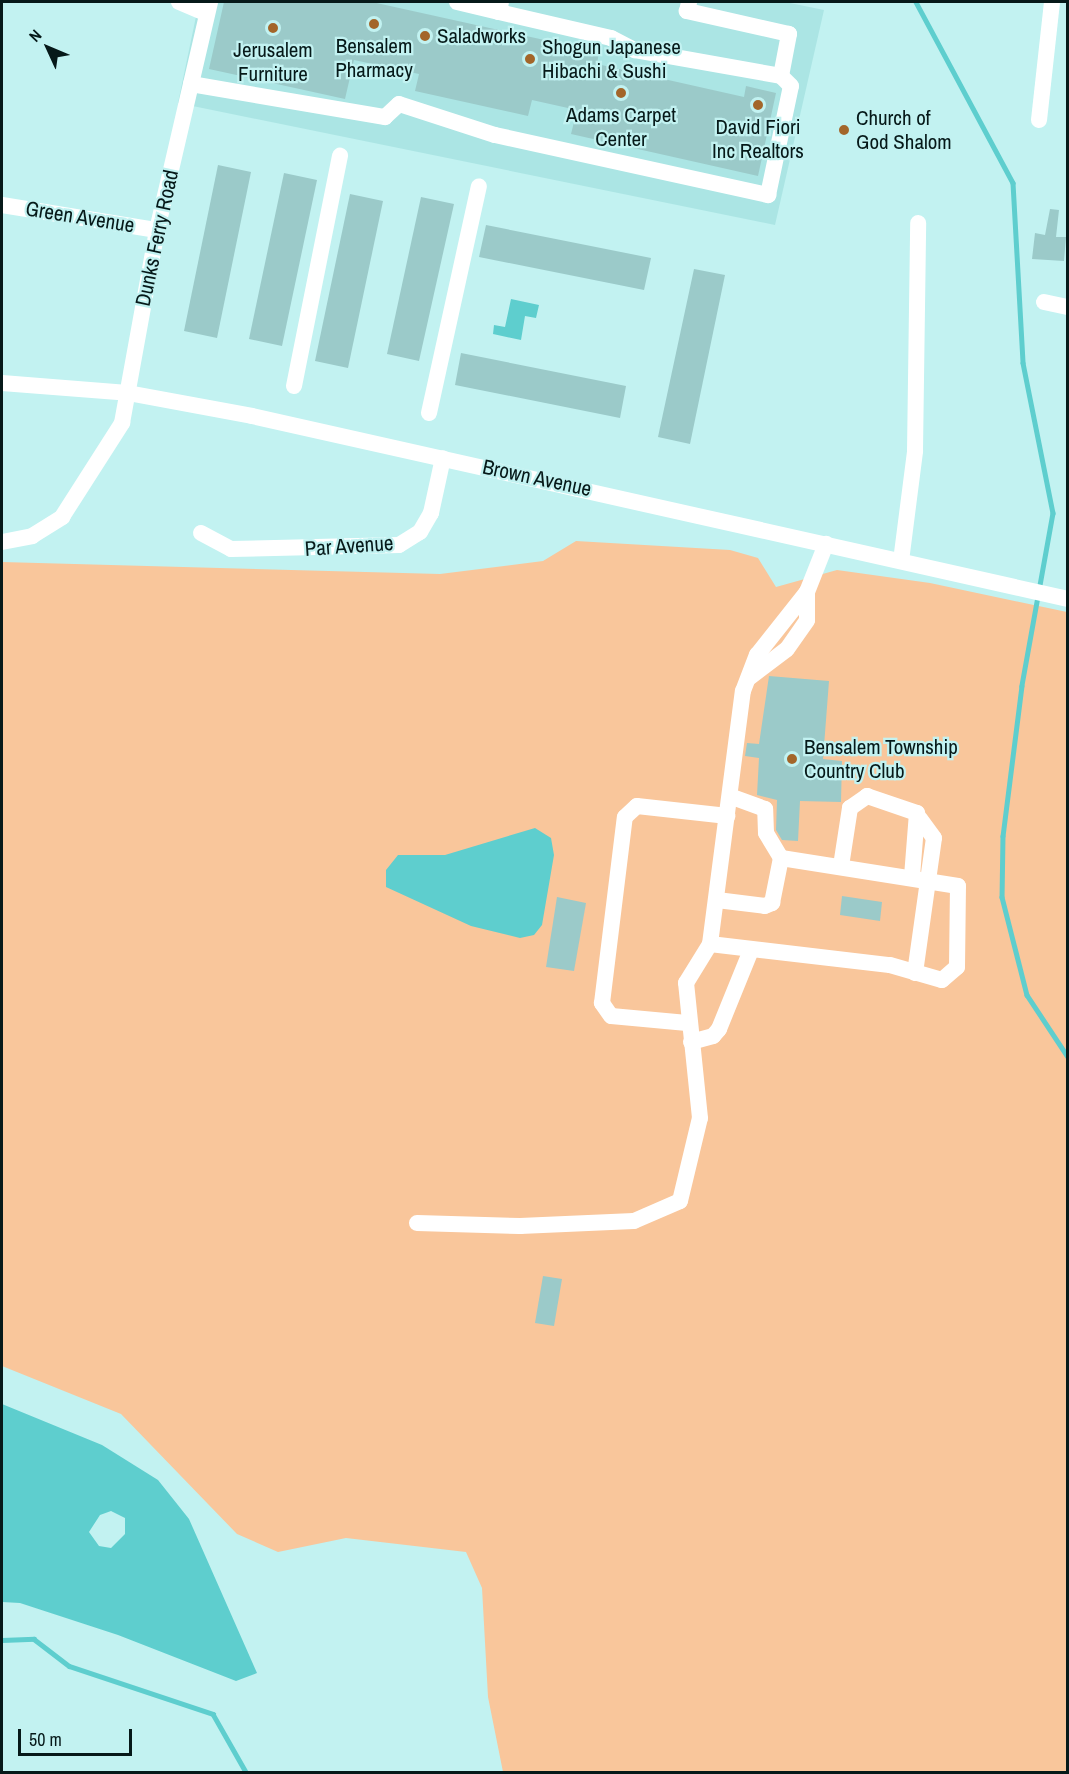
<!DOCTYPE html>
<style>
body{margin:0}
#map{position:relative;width:1069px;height:1774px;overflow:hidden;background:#c2f2f1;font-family:"Archivo Narrow",sans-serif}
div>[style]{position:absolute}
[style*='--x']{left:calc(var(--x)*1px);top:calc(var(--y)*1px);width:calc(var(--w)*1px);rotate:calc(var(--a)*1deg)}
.built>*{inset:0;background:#abe5e4}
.green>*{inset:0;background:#f9c69b}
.water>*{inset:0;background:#5ecece}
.stream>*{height:4.5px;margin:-2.25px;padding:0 2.25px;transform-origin:2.25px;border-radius:2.25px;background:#5ecece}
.building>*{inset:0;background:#9bcac9}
.minor>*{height:16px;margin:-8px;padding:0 8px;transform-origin:8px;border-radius:8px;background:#fff}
.dots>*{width:16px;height:16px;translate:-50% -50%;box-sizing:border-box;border:3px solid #c2f2f1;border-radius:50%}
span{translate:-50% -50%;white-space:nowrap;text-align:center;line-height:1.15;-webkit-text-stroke:4.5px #c2f2f1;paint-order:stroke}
.poi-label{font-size:21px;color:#061919}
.left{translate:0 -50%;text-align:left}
.street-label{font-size:21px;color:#061919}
.frame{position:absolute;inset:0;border:3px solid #061919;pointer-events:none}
.north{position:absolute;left:18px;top:18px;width:60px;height:60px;-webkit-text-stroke:4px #c2f2f1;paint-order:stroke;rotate:314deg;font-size:16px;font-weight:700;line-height:24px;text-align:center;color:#061919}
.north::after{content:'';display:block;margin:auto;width:21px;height:27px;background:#061919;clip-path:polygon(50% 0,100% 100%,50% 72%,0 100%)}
.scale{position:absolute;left:18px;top:1729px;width:114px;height:27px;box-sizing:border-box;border:3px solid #061919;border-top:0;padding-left:8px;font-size:18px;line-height:21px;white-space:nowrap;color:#061919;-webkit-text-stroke:4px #c2f2f1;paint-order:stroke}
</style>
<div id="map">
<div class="built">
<div style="clip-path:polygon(199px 2px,785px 2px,824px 10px,775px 225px,178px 103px)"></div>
</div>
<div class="green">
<div style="clip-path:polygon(576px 541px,730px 550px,758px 558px,776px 587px,837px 570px,930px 583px,1067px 612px,1067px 1772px,503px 1772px,488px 1697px,482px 1588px,466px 1552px,346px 1538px,278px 1552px,237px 1534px,121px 1414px,2px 1366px,2px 562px,440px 574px,543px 561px)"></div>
</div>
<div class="water">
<div style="clip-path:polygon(511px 299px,539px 305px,536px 318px,525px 316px,521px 340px,493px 334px,494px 325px,505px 327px)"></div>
<div style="clip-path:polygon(535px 828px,551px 838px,554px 855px,542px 925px,534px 935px,520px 938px,471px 926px,386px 887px,386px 870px,398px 855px,445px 855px)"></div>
<div style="clip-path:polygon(evenodd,2px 1404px,102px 1445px,158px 1480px,189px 1519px,257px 1673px,236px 1681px,118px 1635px,20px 1603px,2px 1602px,2px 1404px,111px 1511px,125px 1518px,125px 1534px,111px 1548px,99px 1546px,89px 1532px,100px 1515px,111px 1511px)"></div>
</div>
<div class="stream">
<div style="--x:916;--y:2;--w:205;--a:61.8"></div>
<div style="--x:1013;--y:183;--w:180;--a:86.8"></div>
<div style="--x:1023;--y:363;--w:153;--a:78.7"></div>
<div style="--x:1053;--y:513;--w:176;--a:100.2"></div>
<div style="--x:1022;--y:686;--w:151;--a:97.2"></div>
<div style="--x:1003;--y:836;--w:61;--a:90.9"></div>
<div style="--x:1002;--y:897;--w:101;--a:75.7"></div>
<div style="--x:1027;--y:995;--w:74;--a:56.5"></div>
<div style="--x:2;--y:1640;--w:32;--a:-2"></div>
<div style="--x:34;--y:1639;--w:44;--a:37.6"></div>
<div style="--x:69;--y:1666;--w:152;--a:18.4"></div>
<div style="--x:213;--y:1714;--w:67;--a:60.4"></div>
</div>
<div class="building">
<div style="clip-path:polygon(224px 2px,372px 2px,599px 52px,597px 64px,744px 97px,746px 86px,776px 93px,758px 176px,571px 134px,577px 110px,532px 100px,528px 116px,415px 91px,419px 74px,354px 60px,345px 99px,209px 69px)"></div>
<div style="clip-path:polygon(218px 165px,251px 172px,217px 338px,184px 331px)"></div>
<div style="clip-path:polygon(284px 173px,317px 180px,282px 346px,249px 339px)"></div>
<div style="clip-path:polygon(350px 194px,383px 201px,348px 368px,315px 361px)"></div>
<div style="clip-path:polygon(421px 197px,454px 204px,419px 361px,387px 354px)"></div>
<div style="clip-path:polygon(1050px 209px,1059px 210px,1056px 237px,1066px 237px,1064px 261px,1032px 259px,1035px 233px,1045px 235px)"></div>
<div style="clip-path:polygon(486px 225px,651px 258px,644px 290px,479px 257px)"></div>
<div style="clip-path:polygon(694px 269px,725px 275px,690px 444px,658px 437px)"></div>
<div style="clip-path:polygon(461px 353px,626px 386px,620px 418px,455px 385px)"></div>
<div style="clip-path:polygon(769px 676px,829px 681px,823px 759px,842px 761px,841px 802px,800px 801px,798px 841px,782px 840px,776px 830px,777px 800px,757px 795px,759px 758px,745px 756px,747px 743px,759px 744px)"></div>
<div style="clip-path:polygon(842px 896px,882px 902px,880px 921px,840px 915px)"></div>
<div style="clip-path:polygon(557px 897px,586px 903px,574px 971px,546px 967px)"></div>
<div style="clip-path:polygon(543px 1276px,562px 1279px,554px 1326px,535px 1323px)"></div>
</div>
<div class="minor">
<div style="--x:179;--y:2;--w:30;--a:23"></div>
<div style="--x:457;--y:2;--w:43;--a:13.4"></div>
<div style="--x:499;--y:12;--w:10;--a:-79"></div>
<div style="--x:499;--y:12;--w:115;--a:13.1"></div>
<div style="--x:611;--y:38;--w:27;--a:27"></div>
<div style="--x:635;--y:50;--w:148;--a:10.1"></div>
<div style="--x:781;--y:76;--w:43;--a:-79.2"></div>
<div style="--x:789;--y:34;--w:105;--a:-167.3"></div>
<div style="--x:687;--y:11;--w:9;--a:-77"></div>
<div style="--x:191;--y:84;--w:197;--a:9.7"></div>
<div style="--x:385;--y:117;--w:19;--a:-43"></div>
<div style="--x:399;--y:104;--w:101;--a:17.9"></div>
<div style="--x:495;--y:135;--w:280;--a:12.4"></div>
<div style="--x:768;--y:195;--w:111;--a:-78.1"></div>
<div style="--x:791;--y:86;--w:14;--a:-135"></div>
<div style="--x:1039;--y:120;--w:119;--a:-83.7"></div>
<div style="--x:2;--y:205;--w:157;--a:9.2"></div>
<div style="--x:1044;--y:302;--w:25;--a:12"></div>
<div style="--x:2;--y:383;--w:126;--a:4.5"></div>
<div style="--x:128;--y:393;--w:126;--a:10.5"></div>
<div style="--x:252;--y:416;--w:836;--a:12.64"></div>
<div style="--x:294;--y:386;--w:235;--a:-78.7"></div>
<div style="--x:429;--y:413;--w:232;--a:-77.6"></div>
<div style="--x:201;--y:533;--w:34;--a:28"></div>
<div style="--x:231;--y:549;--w:168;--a:-1.4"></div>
<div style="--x:399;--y:545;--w:25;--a:-32"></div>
<div style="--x:420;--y:532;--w:22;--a:-60"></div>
<div style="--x:431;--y:513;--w:56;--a:-77.7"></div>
<div style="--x:2;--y:542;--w:31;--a:-11"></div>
<div style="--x:32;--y:536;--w:36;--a:-32"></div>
<div style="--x:62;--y:517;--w:112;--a:-57.4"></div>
<div style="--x:122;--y:423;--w:196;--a:-79.7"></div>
<div style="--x:157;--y:230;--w:234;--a:-76.9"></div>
<div style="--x:901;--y:561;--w:111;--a:-82.7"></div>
<div style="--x:915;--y:451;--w:228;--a:-89.2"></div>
<div style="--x:750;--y:677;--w:46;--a:-37.1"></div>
<div style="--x:787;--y:649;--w:35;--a:-55"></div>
<div style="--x:807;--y:620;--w:28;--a:-90"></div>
<div style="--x:807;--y:592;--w:52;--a:-68.4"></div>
<div style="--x:841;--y:866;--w:59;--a:-81.2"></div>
<div style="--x:850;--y:808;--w:21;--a:-35"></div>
<div style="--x:867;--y:796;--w:53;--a:18.8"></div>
<div style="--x:917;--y:813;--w:63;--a:94.5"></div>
<div style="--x:717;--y:900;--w:48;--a:7.1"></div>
<div style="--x:765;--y:906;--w:8;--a:-23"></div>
<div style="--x:772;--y:903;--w:46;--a:-78.7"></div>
<div style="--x:781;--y:858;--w:29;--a:-121"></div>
<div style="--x:766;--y:833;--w:24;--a:-92"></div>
<div style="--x:765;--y:809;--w:37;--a:-160"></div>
<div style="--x:710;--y:944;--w:181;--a:6.7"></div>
<div style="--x:890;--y:965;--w:54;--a:16.1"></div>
<div style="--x:942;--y:980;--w:20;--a:-41"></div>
<div style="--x:957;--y:967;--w:81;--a:-89.3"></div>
<div style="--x:958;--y:886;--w:179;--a:-171"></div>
<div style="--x:915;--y:973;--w:136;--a:-82"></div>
<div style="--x:934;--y:838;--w:24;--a:-126"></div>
<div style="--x:687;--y:1023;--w:76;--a:-174.7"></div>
<div style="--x:611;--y:1016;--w:16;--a:-125"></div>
<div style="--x:602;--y:1003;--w:187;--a:-83"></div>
<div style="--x:625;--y:817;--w:16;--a:-43"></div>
<div style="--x:637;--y:806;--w:91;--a:6.3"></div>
<div style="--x:691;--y:1042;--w:23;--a:-15"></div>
<div style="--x:713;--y:1036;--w:9;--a:-49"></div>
<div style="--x:719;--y:1029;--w:85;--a:-67.9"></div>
<div style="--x:417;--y:1223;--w:103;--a:1.7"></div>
<div style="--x:520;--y:1226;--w:114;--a:-2.5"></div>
<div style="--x:634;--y:1221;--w:50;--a:-23.5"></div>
<div style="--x:680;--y:1201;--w:85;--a:-76.5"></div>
<div style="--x:700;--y:1118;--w:136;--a:-95.9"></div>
<div style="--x:686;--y:983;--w:46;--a:-58.4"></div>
<div style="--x:710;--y:944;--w:255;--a:-82.6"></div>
<div style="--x:743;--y:691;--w:39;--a:-69"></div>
<div style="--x:757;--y:655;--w:80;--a:-51.6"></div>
</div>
<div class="dots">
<div style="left:374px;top:24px;background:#a3662a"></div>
<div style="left:273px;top:28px;background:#a3662a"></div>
<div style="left:425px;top:36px;background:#a3662a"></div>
<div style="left:530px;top:59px;background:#a3662a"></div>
<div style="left:621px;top:93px;background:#a3662a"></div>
<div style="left:758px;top:105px;background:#a3662a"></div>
<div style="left:844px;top:130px;background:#a3662a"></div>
<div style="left:792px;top:759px;background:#a3662a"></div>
</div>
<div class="poi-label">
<span class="left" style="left:437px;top:36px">Saladworks</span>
<span style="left:374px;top:58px">Bensalem<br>Pharmacy</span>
<span class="left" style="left:542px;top:59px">Shogun Japanese<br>Hibachi &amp; Sushi</span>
<span style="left:273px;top:62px">Jerusalem<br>Furniture</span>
<span style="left:621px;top:127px">Adams Carpet<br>Center</span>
<span class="left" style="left:856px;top:130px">Church of<br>God Shalom</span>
<span style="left:758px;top:139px">David Fiori<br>Inc Realtors</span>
<span class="left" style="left:804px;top:759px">Bensalem Township<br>Country Club</span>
</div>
<div class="street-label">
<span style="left:80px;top:217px;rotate:9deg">Green Avenue</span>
<span style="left:157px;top:238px;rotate:-78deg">Dunks Ferry Road</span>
<span style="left:537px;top:478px;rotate:12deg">Brown Avenue</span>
<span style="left:349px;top:546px;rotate:-4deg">Par Avenue</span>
</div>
<div class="frame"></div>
<div class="north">N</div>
<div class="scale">50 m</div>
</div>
